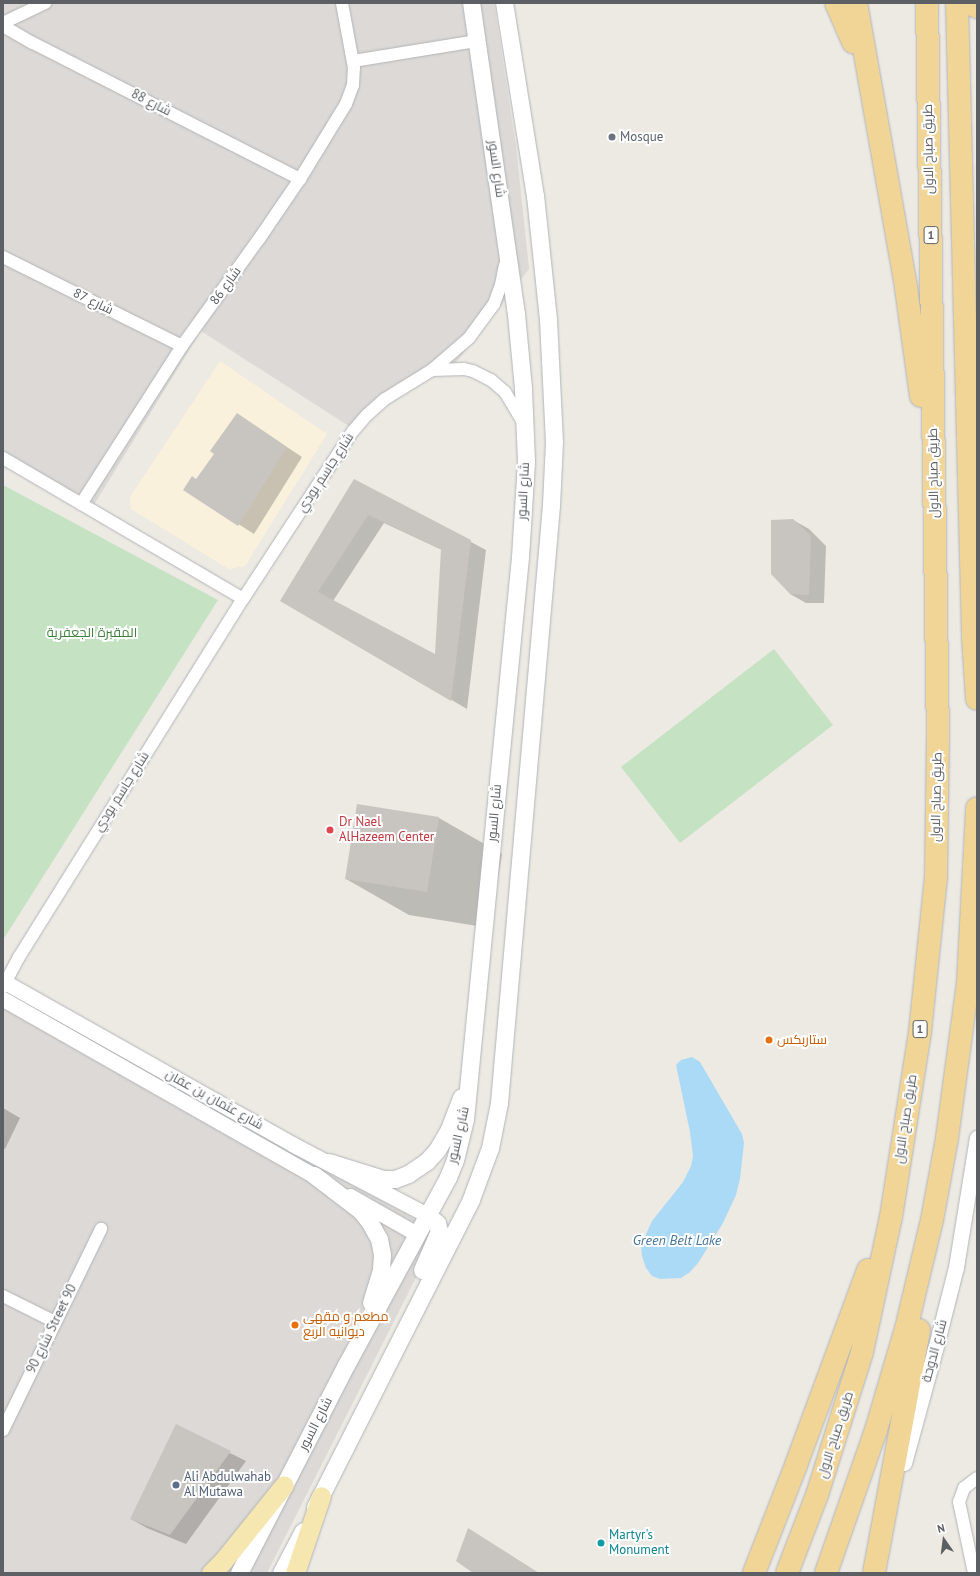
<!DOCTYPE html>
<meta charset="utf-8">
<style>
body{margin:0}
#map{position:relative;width:980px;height:1576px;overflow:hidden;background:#edeae4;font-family:"PT Sans",Cairo,sans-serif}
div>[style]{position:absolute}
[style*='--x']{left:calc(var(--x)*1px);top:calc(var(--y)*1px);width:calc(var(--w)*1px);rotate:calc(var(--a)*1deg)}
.commercial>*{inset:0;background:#faf1dc}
.industrial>*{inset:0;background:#dcd9d6}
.green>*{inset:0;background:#c5e2c3}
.water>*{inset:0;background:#abdaf6}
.shadow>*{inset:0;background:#0003}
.building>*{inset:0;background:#c8c5c0}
.roads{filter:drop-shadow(0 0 1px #b1b4b8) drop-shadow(0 0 1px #b1b4b8)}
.minor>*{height:12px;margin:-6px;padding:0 6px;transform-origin:6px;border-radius:6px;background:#fff}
.tertiary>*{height:15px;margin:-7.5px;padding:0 7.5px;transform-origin:7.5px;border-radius:7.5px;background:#fff}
.secondary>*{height:17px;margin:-8.5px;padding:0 8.5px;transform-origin:8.5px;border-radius:8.5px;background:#fff}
.primary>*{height:19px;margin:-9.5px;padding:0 9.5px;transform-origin:9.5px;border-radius:9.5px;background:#f6e6b0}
.motorway>*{height:22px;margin:-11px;padding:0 11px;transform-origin:11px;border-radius:11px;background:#f1d596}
.dots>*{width:11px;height:11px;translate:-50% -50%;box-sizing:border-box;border:2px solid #fff;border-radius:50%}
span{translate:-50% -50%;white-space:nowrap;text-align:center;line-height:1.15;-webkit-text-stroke:4px #fff;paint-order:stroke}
.shield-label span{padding:1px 3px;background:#fff;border:1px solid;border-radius:3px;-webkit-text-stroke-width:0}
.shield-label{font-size:12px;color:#5c5f63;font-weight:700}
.street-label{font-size:13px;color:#5c5f63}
.worship-label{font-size:13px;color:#5b616d}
.left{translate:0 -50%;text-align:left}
.park-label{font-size:13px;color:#3f803e}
.health-label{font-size:13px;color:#be3a42}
.food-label{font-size:13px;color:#c56008}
.service-label{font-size:13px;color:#4e5e75}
.culture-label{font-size:13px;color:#0d838f}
.water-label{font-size:14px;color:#47769d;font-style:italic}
.frame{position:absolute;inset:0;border:4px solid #5c5f63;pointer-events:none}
.north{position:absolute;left:924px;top:1520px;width:40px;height:40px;-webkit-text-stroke:3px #fff;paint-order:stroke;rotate:346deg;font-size:11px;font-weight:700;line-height:16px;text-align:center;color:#5c5f63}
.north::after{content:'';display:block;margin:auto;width:14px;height:18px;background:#5c5f63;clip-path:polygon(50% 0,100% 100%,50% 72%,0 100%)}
</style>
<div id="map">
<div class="commercial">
<div style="clip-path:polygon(220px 361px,327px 434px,245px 566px,229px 569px,131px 509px,130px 497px)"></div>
</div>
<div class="industrial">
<div style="clip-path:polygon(3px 3px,494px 3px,516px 146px,529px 269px,455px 364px,399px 392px,358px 432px,201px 331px,92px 508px,3px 460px)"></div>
<div style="clip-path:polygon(6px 991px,439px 1232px,267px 1573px,3px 1573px,3px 996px)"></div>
</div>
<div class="green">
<div style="clip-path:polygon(3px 485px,218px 600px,3px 940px)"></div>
<div style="clip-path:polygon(774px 649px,833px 725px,680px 843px,621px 767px)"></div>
</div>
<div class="water">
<div style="clip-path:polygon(692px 1057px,700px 1062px,742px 1134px,744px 1143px,740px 1179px,736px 1195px,723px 1223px,698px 1263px,690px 1272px,681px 1278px,660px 1279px,652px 1276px,646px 1268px,642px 1256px,641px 1245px,652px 1221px,683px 1182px,691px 1166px,693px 1156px,690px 1132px,676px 1065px,681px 1060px)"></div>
</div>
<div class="shadow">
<div style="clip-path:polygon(238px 415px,302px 457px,254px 534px,184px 489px,197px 480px,215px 454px)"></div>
<div style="clip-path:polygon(evenodd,354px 480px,486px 550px,467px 709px,281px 600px,354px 480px,384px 523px,442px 550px,436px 656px,333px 601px,384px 523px)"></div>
<div style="clip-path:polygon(793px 520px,809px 529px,826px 546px,824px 603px,806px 603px,790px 594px)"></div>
<div style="clip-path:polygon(439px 818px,502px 854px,490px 928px,409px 915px,346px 879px)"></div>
<div style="clip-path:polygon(3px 1108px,20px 1118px,5px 1149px,3px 1148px)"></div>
<div style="clip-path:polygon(176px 1426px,246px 1461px,186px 1544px,147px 1528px,131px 1519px)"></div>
</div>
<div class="building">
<div style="clip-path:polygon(237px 413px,287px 447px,238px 526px,183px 490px,192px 476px,196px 479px,214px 454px,210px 451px)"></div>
<div style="clip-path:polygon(evenodd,354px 479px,471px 540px,451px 701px,280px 601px,354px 479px,368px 515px,441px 549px,435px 654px,318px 592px,368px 515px)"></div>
<div style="clip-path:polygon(793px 519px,811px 536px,809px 595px,790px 594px,771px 574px,771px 520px)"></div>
<div style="clip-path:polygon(357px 804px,439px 817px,427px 892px,345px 879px)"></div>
<div style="clip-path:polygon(176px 1424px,231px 1451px,170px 1535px,130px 1519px)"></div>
<div style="clip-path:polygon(468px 1528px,539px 1573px,473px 1573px,456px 1561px)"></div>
</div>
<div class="roads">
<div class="minor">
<div style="--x:3;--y:23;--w:47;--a:-25.5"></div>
<div style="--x:3;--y:26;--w:34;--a:30"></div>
<div style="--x:33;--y:43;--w:300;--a:27"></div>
<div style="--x:353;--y:61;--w:126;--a:-9.2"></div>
<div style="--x:3;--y:257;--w:200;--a:26.4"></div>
<div style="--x:432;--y:370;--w:32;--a:-2"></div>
<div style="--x:464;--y:369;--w:9;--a:13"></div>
<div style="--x:473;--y:371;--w:20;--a:27"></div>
<div style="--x:491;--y:380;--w:18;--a:41"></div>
<div style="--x:505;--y:392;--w:33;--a:59"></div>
<div style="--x:3;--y:458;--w:278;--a:30.4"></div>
<div style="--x:81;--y:504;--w:188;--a:-57.4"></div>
<div style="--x:182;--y:346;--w:132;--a:-54.3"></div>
<div style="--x:259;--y:239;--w:73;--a:-55.7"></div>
<div style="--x:300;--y:179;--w:88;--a:-58.5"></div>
<div style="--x:346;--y:104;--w:20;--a:-70"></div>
<div style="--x:353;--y:85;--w:17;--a:-87"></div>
<div style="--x:354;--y:68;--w:66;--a:-100.5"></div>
<div style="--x:3;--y:987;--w:34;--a:-62"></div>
<div style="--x:19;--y:957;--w:422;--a:-58"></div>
<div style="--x:243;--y:599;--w:201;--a:-56.8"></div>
<div style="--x:353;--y:431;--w:21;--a:-49"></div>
<div style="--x:367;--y:415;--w:24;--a:-42"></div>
<div style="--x:385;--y:399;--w:55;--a:-31.7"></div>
<div style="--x:432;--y:370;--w:49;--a:-40.9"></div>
<div style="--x:469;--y:338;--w:42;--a:-53.7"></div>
<div style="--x:494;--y:304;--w:20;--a:-70"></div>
<div style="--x:501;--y:285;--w:20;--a:-79"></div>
<div style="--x:3;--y:1296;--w:58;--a:26.6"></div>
<div style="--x:3;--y:1430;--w:224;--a:-64"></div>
<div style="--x:974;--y:1573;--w:73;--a:-101.9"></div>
<div style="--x:959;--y:1502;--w:15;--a:-70"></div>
<div style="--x:964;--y:1488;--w:16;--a:-38"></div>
</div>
<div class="tertiary">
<div style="--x:3;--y:981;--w:332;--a:29.4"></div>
<div style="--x:292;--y:1144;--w:153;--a:27.7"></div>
<div style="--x:3;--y:999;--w:369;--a:29.6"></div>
<div style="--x:350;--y:1196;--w:77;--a:29.6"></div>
<div style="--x:904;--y:1463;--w:121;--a:-74.7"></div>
<div style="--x:936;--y:1346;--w:81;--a:-75.8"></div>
<div style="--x:956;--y:1267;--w:131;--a:-80.8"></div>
</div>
<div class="secondary">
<div style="--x:329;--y:1162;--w:57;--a:17.5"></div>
<div style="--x:383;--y:1179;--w:12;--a:0"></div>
<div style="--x:395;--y:1179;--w:14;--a:-21"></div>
<div style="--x:408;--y:1174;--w:23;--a:-34"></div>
<div style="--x:427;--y:1161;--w:15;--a:-48"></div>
<div style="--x:437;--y:1150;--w:24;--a:-60"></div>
<div style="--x:449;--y:1129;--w:34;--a:-69"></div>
<div style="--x:314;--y:1175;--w:58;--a:37.3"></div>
<div style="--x:360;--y:1210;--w:14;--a:51"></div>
<div style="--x:369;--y:1221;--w:21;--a:61"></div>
<div style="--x:379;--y:1239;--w:16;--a:79"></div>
<div style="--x:382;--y:1255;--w:15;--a:94"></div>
<div style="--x:381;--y:1270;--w:34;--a:107"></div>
<div style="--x:422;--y:1270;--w:43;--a:-66.4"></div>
<div style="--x:439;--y:1231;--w:8;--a:-104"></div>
<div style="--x:437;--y:1223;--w:13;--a:-141"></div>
<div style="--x:315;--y:1507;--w:345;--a:-63.1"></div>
<div style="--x:471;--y:1199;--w:54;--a:-69.6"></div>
<div style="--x:490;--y:1148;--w:46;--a:-78.7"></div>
<div style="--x:499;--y:1103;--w:600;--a:-85.03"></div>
<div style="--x:551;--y:505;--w:63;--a:-87.3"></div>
<div style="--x:554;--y:442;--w:123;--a:-92.8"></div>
<div style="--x:548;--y:319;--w:124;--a:-96"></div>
<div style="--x:535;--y:196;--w:195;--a:-99.1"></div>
<div style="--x:239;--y:1573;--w:234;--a:-62.8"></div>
<div style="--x:346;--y:1365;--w:214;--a:-61.5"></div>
<div style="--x:448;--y:1177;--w:18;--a:-68"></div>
<div style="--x:455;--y:1160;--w:42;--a:-76.3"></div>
<div style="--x:465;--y:1119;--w:565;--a:-84.41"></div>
<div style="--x:520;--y:557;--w:96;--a:-86.4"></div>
<div style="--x:526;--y:461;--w:73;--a:-92.4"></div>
<div style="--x:523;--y:388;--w:74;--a:-95.4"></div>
<div style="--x:516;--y:314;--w:314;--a:-98.2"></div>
<div style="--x:281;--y:1573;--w:47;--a:-62.4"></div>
</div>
<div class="primary">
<div style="--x:211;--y:1573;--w:17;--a:-45"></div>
<div style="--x:223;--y:1561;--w:97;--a:-51.2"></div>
<div style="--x:295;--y:1573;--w:81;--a:-71.3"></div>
</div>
<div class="motorway">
<div style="--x:836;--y:3;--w:43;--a:66.4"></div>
<div style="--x:856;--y:3;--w:289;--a:80"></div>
<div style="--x:906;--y:288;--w:109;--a:82.1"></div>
<div style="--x:957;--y:3;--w:634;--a:88.55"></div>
<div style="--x:973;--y:637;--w:62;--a:86.3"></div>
<div style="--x:967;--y:3;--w:11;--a:22"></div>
<div style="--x:754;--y:1573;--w:116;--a:-68.7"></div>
<div style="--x:796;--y:1465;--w:208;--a:-69.7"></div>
<div style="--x:787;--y:1573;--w:84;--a:-69"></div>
<div style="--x:817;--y:1495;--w:150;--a:-72.5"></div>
<div style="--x:862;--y:1352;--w:138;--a:-77.9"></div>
<div style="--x:891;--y:1217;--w:187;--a:-81.1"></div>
<div style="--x:920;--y:1032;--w:155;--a:-84.1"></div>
<div style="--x:936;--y:878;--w:137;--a:-89.2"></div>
<div style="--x:938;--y:741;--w:738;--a:-90.85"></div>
<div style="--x:826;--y:1573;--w:151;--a:-70.7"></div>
<div style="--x:876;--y:1430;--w:105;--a:-73.5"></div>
<div style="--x:906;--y:1329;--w:112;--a:-76.6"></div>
<div style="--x:932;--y:1220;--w:83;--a:-79.6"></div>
<div style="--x:947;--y:1138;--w:157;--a:-82.3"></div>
<div style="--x:968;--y:982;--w:174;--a:-87"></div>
<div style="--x:874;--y:1573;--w:247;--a:-79.5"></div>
</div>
</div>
<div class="dots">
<div style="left:612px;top:137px;background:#6b7280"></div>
<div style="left:330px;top:830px;background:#e0444e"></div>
<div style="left:769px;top:1040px;background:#e8710a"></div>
<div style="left:295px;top:1325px;background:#e8710a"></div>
<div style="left:176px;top:1485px;background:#5c6f8a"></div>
<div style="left:601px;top:1543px;background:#0f9aa8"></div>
</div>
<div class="shield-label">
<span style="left:931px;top:235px">1</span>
<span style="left:920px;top:1029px">1</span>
</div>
<div class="street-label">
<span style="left:151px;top:103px;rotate:27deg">شارع 88</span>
<span style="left:929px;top:149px;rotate:-91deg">طريق صباح الاول</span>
<span style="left:496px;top:169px;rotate:82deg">شارع السور</span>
<span style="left:226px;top:286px;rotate:-54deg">شارع 86</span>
<span style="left:93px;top:302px;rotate:26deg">شارع 87</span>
<span style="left:326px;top:473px;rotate:-57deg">شارع جاسم بودي</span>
<span style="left:934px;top:473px;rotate:-91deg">طريق صباح الاول</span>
<span style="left:524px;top:491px;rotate:-87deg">شارع السور</span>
<span style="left:122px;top:792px;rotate:-58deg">شارع جاسم بودي</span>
<span style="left:937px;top:797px;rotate:-89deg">طريق صباح الاول</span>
<span style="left:495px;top:813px;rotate:-85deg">شارع السور</span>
<span style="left:214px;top:1100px;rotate:29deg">شارع عثمان بن عفان</span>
<span style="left:906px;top:1119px;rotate:-81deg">طريق صباح الاول</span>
<span style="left:459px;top:1135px;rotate:-77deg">شارع السور</span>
<span style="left:52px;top:1329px;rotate:-64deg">شارع 90 Street 90</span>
<span style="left:935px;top:1351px;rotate:-75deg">شارع الدوحة</span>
<span style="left:316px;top:1424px;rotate:-63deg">شارع السور</span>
<span style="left:836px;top:1435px;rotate:-72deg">طريق صباح الاول</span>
</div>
<div class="worship-label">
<span class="left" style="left:620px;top:137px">Mosque</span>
</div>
<div class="park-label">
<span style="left:92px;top:633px">المقبرة الجعفرية</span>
</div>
<div class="health-label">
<span class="left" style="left:339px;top:830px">Dr Nael<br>AlHazeem Center</span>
</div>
<div class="food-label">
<span class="left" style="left:777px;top:1040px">ستاربكس</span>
<span class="left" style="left:303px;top:1325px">مطعم و مقهى<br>ديوانيه الربع</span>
</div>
<div class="service-label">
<span class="left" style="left:184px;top:1485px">Ali Abdulwahab<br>Al Mutawa</span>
</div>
<div class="culture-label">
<span class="left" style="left:609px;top:1543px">Martyr's<br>Monument</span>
</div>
<div class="water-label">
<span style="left:677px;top:1240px">Green Belt Lake</span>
</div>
<div class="frame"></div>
<div class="north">N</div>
</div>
